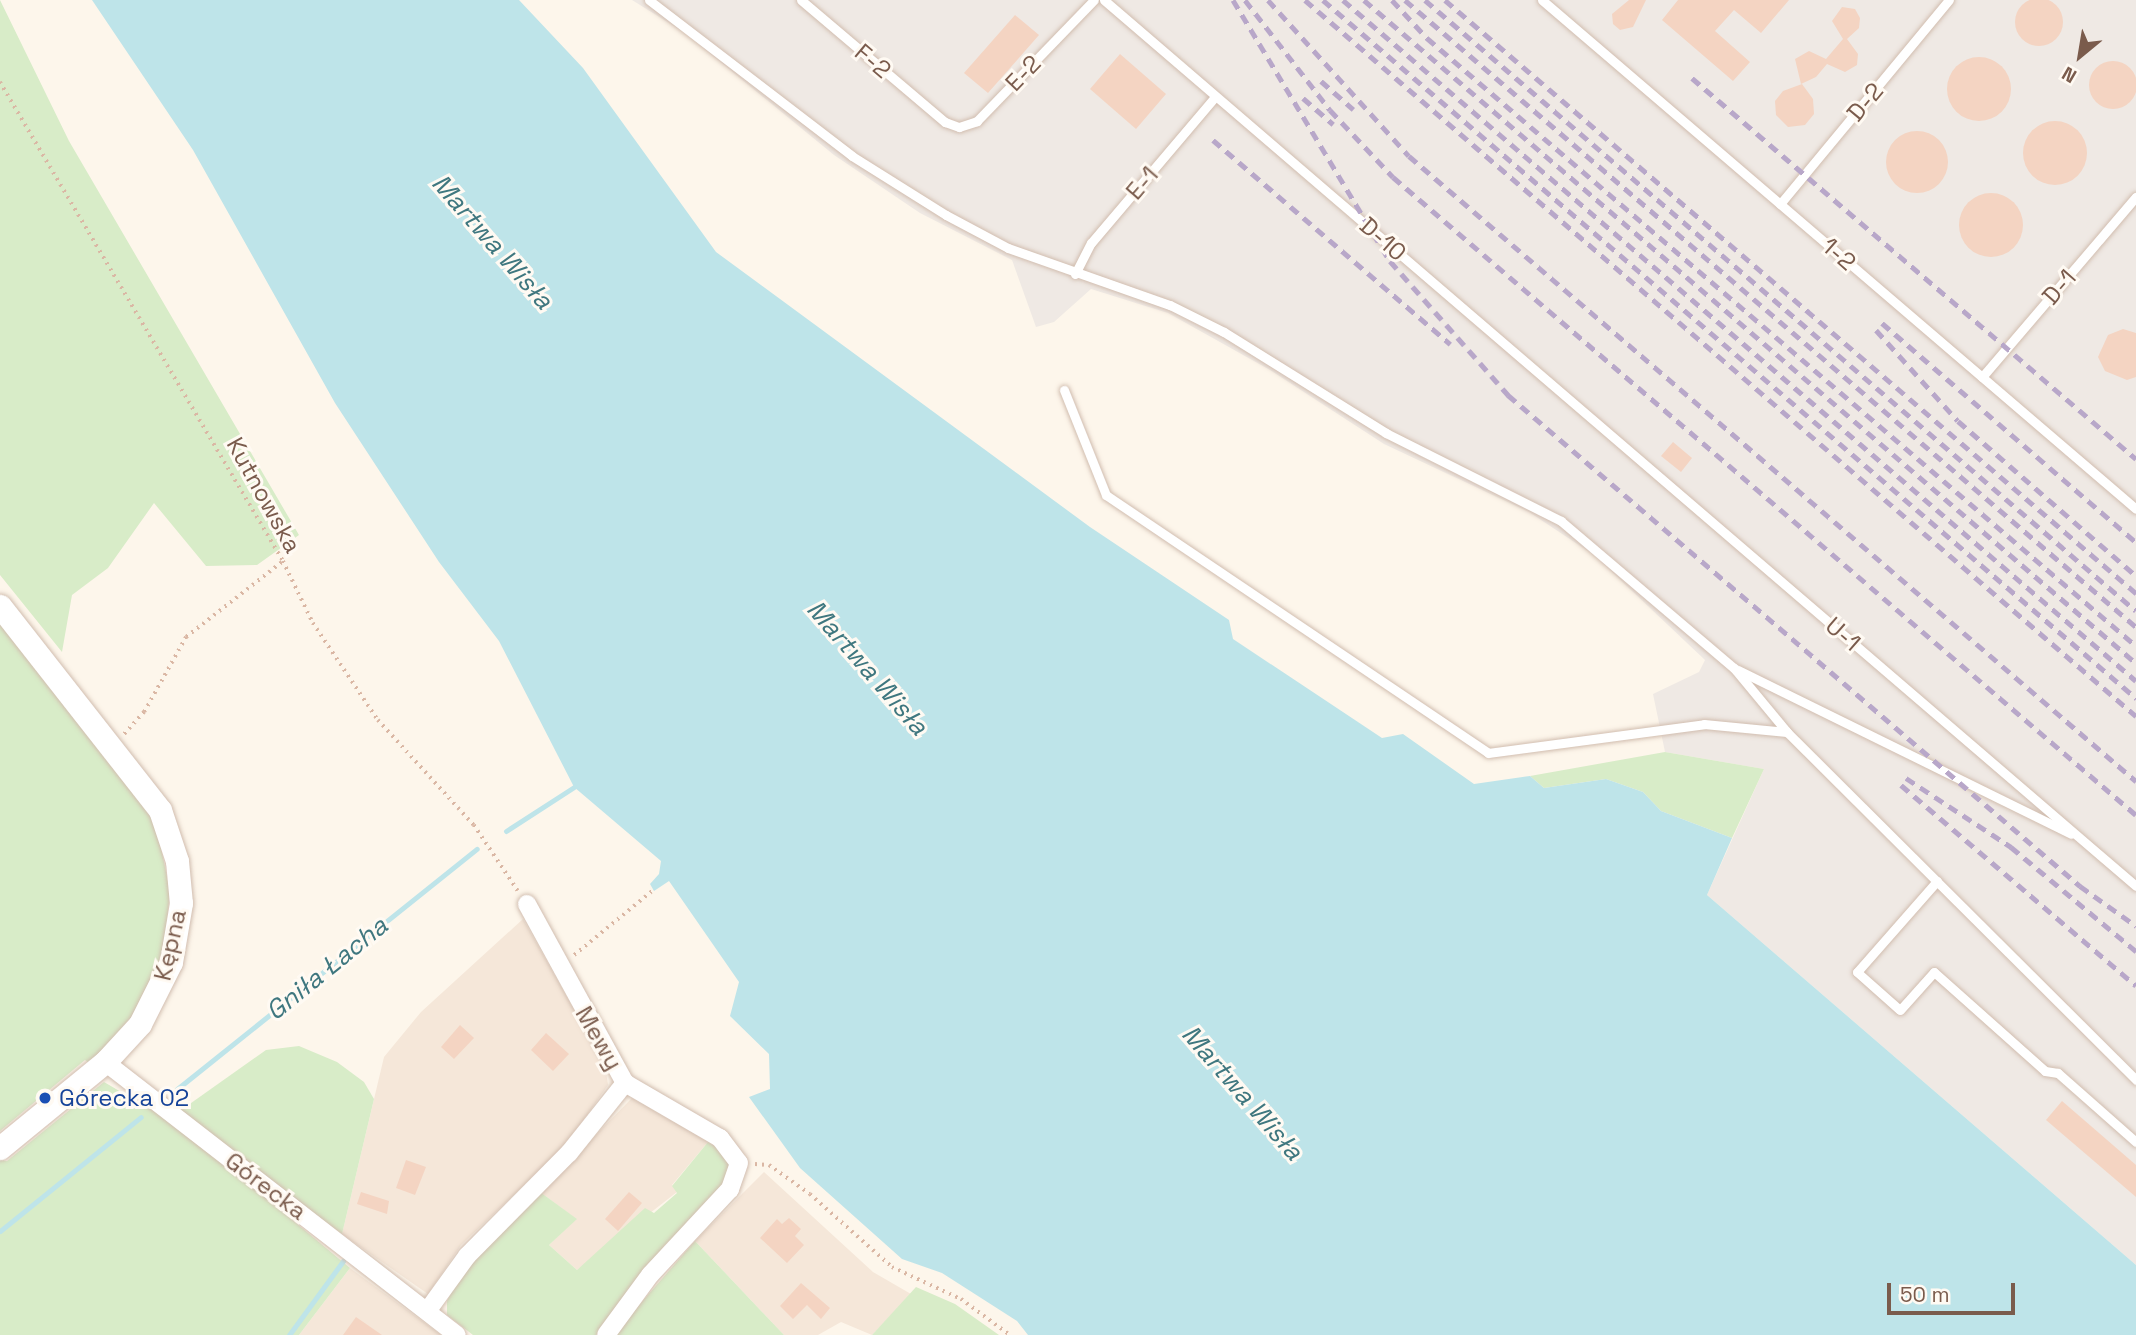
<!DOCTYPE html>
<meta charset="utf-8">
<style>
body{margin:0}
#map{position:relative;width:2136px;height:1335px;overflow:hidden;background:#fdf6eb;font-family:"Space Grotesk",sans-serif}
div>[style]{position:absolute}
[style*='--x']{left:calc(var(--x)*1px);top:calc(var(--y)*1px);width:calc(var(--w)*1px);rotate:calc(var(--a)*1deg)}
.residential>*{inset:0;background:#f5e7d9}
.industrial>*{inset:0;background:#efe9e4}
.green>*{inset:0;background:#d8ecc8}
.water>*{inset:0;background:#bee4e9}
.stream>*{height:5px;margin:-2.5px;padding:0 2.5px;transform-origin:2.5px;border-radius:2.5px;background:#bee4e9}
.building>*{inset:0;background:#f4d4c2}
.round{border-radius:50%}
.path>*{height:3.5px;margin-top:-1.75px;transform-origin:0;background:repeating-linear-gradient(90deg,#dab7a4 0 2px,transparent 0 7px)}
.roads{filter:drop-shadow(0 0 2px #d1bdaf) drop-shadow(0 0 2px #d1bdaf)}
.service>*{height:9px;margin:-4.5px;padding:0 4.5px;transform-origin:4.5px;border-radius:4.5px;background:#fff}
.minor>*{height:18px;margin:-9px;padding:0 9px;transform-origin:9px;border-radius:9px;background:#fff}
.tertiary>*{height:23px;margin:-11.5px;padding:0 11.5px;transform-origin:11.5px;border-radius:11.5px;background:#fff}
.rail>*{height:5px;margin-top:-2.5px;transform-origin:0;background:repeating-linear-gradient(90deg,#b8a7c9 0 10px,transparent 0 17px)}
.dots>*{width:19px;height:19px;translate:-50% -50%;box-sizing:border-box;border:4px solid #fffaf3;border-radius:50%}
span{translate:-50% -50%;white-space:nowrap;text-align:center;line-height:1.15;-webkit-text-stroke:6px #fffaf3;paint-order:stroke}
.street-label{font-size:24px;color:#7a5b4c}
.transit-label{font-size:24px;color:#164399}
.left{translate:0 -50%;text-align:left}
.water-label{font-size:26px;color:#3f777f;font-style:italic}
.north{position:absolute;left:2045px;top:21px;width:70px;height:70px;-webkit-text-stroke:5px #fffaf3;paint-order:stroke;rotate:210deg;font-size:19px;font-weight:700;line-height:28px;text-align:center;color:#7a5b4c}
.north::after{content:'';display:block;margin:auto;width:24px;height:32px;background:#7a5b4c;clip-path:polygon(50% 0,100% 100%,50% 72%,0 100%)}
.scale{position:absolute;left:1887px;top:1283px;width:128px;height:32px;box-sizing:border-box;border:4px solid #7a5b4c;border-top:0;padding-left:9px;font-size:21px;line-height:24px;white-space:nowrap;color:#7a5b4c;-webkit-text-stroke:5px #fffaf3;paint-order:stroke}
</style>
<div id="map">
<div class="residential">
<div style="clip-path:polygon(523px 919px,605px 1065px,608px 1085px,566px 1145px,461px 1245px,428px 1294px,342px 1234px,384px 1057px,421px 1012px)"></div>
<div style="clip-path:polygon(632px 1098px,708px 1142px,672px 1185px,677px 1192px,577px 1270px,549px 1245px,576px 1219px,540px 1192px)"></div>
<div style="clip-path:polygon(764px 1172px,873px 1272px,911px 1294px,872px 1335px,841px 1322px,818px 1335px,784px 1335px,695px 1241px)"></div>
<div style="clip-path:polygon(350px 1268px,441px 1335px,299px 1335px)"></div>
</div>
<div class="industrial">
<div style="clip-path:polygon(632px 0,2136px 0,2136px 1265px,1707px 895px,1764px 769px,1665px 752px,1653px 694px,1699px 672px,1705px 660px,1594px 555px,1529px 512px,1384px 444px,1270px 370px,1168px 313px,1091px 289px,1054px 322px,1036px 327px,1012px 260px,920px 213px,834px 155px,685px 33px)"></div>
</div>
<div class="green">
<div style="clip-path:polygon(0 0,69px 141px,299px 535px,257px 565px,206px 566px,154px 503px,108px 568px,72px 595px,62px 652px,0 575px)"></div>
<div style="clip-path:polygon(0 620px,114px 760px,156px 824px,170px 891px,164px 952px,140px 1007px,90px 1064px,85px 1060px,0 1131px)"></div>
<div style="clip-path:polygon(1665px 752px,1764px 769px,1732px 838px,1661px 811px,1643px 792px,1606px 779px,1544px 788px,1530px 776px)"></div>
<div style="clip-path:polygon(299px 1046px,337px 1062px,364px 1082px,374px 1099px,342px 1234px,177px 1113px,266px 1050px)"></div>
<div style="clip-path:polygon(104px 1082px,157px 1113px,217px 1157px,350px 1268px,299px 1335px,0 1335px,0 1160px,7px 1161px)"></div>
<div style="clip-path:polygon(708px 1142px,729px 1156px,731px 1173px,717px 1195px,665px 1245px,596px 1335px,473px 1335px,447px 1315px,447px 1301px,460px 1275px,540px 1192px,577px 1219px,549px 1245px,577px 1270px,645px 1208px,654px 1213px,677px 1193px,672px 1186px)"></div>
<div style="clip-path:polygon(695px 1241px,784px 1335px,613px 1335px)"></div>
<div style="clip-path:polygon(916px 1287px,955px 1304px,999px 1335px,872px 1335px)"></div>
</div>
<div class="water">
<div style="clip-path:polygon(92px 0,519px 0,583px 68px,716px 252px,1090px 527px,1229px 620px,1233px 639px,1382px 738px,1403px 734px,1474px 784px,1530px 776px,1544px 788px,1606px 779px,1643px 792px,1661px 811px,1732px 838px,1707px 895px,2136px 1265px,2136px 1335px,1028px 1335px,1017px 1321px,942px 1273px,902px 1259px,800px 1168px,749px 1097px,770px 1089px,769px 1054px,730px 1016px,739px 982px,669px 881px,654px 891px,650px 884px,659px 874px,661px 861px,574px 787px,499px 641px,439px 562px,335px 403px,193px 150px)"></div>
</div>
<div class="stream">
<div style="--x:506;--y:831;--w:81;--a:-32.9"></div>
<div style="--x:177;--y:1089;--w:384;--a:-38.7"></div>
<div style="--x:0;--y:1231;--w:181;--a:-39"></div>
<div style="--x:289;--y:1335;--w:92;--a:-53.9"></div>
</div>
<div class="building">
<div class="round" style="left:2015px;top:-2px;width:48px;height:48px"></div>
<div style="clip-path:polygon(1629px 0,1646px 0,1633px 27px,1620px 30px,1613px 24px,1612px 14px)"></div>
<div style="clip-path:polygon(1678px 0,1789px 0,1761px 33px,1734px 10px,1715px 31px,1750px 62px,1733px 81px,1662px 20px)"></div>
<div style="clip-path:polygon(1842px 7px,1855px 9px,1860px 18px,1859px 28px,1847px 39px,1858px 54px,1857px 65px,1845px 72px,1827px 64px,1816px 77px,1801px 84px,1795px 59px,1809px 51px,1826px 59px,1843px 39px,1832px 21px)"></div>
<div style="clip-path:polygon(1015px 15px,1039px 35px,988px 93px,964px 73px)"></div>
<div style="clip-path:polygon(1120px 54px,1166px 94px,1136px 129px,1090px 89px)"></div>
<div class="round" style="left:1947px;top:57px;width:64px;height:64px"></div>
<div class="round" style="left:2089px;top:61px;width:48px;height:48px"></div>
<div style="clip-path:polygon(1802px 84px,1813px 99px,1814px 114px,1805px 125px,1788px 127px,1776px 115px,1775px 101px,1783px 91px)"></div>
<div class="round" style="left:2023px;top:121px;width:64px;height:64px"></div>
<div class="round" style="left:1886px;top:131px;width:62px;height:62px"></div>
<div class="round" style="left:1959px;top:193px;width:64px;height:64px"></div>
<div style="clip-path:polygon(2123px 329px,2136px 333px,2136px 377px,2127px 380px,2105px 371px,2098px 357px,2108px 335px)"></div>
<div style="clip-path:polygon(1673px 442px,1692px 458px,1681px 472px,1661px 456px)"></div>
<div style="clip-path:polygon(460px 1025px,474px 1038px,454px 1059px,441px 1047px)"></div>
<div style="clip-path:polygon(546px 1033px,569px 1054px,553px 1071px,531px 1050px)"></div>
<div style="clip-path:polygon(2062px 1101px,2136px 1165px,2136px 1197px,2046px 1120px)"></div>
<div style="clip-path:polygon(406px 1160px,426px 1167px,415px 1195px,396px 1188px)"></div>
<div style="clip-path:polygon(361px 1192px,389px 1201px,387px 1214px,357px 1204px)"></div>
<div style="clip-path:polygon(629px 1192px,642px 1203px,618px 1231px,605px 1219px)"></div>
<div style="clip-path:polygon(789px 1218px,801px 1229px,795px 1236px,804px 1245px,787px 1263px,760px 1238px,777px 1219px,782px 1224px)"></div>
<div style="clip-path:polygon(801px 1283px,830px 1308px,821px 1319px,807px 1305px,793px 1319px,780px 1306px)"></div>
<div style="clip-path:polygon(356px 1317px,382px 1335px,343px 1335px)"></div>
</div>
<div class="path">
<div style="--x:0;--y:82;--w:556;--a:59.42"></div>
<div style="--x:283;--y:561;--w:69;--a:64.2"></div>
<div style="--x:313;--y:623;--w:117;--a:56.2"></div>
<div style="--x:378;--y:720;--w:142;--a:47.6"></div>
<div style="--x:474;--y:825;--w:79;--a:56.3"></div>
<div style="--x:124;--y:734;--w:30;--a:-48"></div>
<div style="--x:144;--y:712;--w:86;--a:-60.8"></div>
<div style="--x:186;--y:637;--w:123;--a:-38.1"></div>
<div style="--x:574;--y:955;--w:102;--a:-39.4"></div>
<div style="--x:755;--y:1164;--w:14;--a:4"></div>
<div style="--x:769;--y:1165;--w:50;--a:35.3"></div>
<div style="--x:810;--y:1194;--w:110;--a:41.7"></div>
<div style="--x:892;--y:1267;--w:76;--a:24.9"></div>
<div style="--x:961;--y:1299;--w:61;--a:36.3"></div>
</div>
<div class="roads">
<div class="service">
<div style="--x:649;--y:0;--w:256;--a:37.5"></div>
<div style="--x:852;--y:156;--w:111;--a:32.1"></div>
<div style="--x:946;--y:215;--w:70;--a:28"></div>
<div style="--x:1008;--y:248;--w:172;--a:19.4"></div>
<div style="--x:1170;--y:305;--w:60;--a:26.6"></div>
<div style="--x:1224;--y:332;--w:191;--a:31.9"></div>
<div style="--x:1386;--y:433;--w:196;--a:26.7"></div>
<div style="--x:1561;--y:521;--w:227;--a:40.4"></div>
<div style="--x:1734;--y:668;--w:83;--a:50.4"></div>
<div style="--x:1787;--y:732;--w:493;--a:44.9"></div>
<div style="--x:801;--y:0;--w:189;--a:40.3"></div>
<div style="--x:945;--y:122;--w:15;--a:20"></div>
<div style="--x:959;--y:127;--w:19;--a:-18"></div>
<div style="--x:977;--y:121;--w:168;--a:-46"></div>
<div style="--x:1104;--y:0;--w:1360;--a:40.65"></div>
<div style="--x:1542;--y:0;--w:782;--a:40.59"></div>
<div style="--x:1780;--y:204;--w:265;--a:-50.4"></div>
<div style="--x:1075;--y:274;--w:35;--a:-63"></div>
<div style="--x:1091;--y:243;--w:192;--a:-49.7"></div>
<div style="--x:1982;--y:377;--w:237;--a:-49.5"></div>
<div style="--x:1064;--y:390;--w:113;--a:68.2"></div>
<div style="--x:1106;--y:495;--w:461;--a:34"></div>
<div style="--x:1488;--y:753;--w:218;--a:-7.6"></div>
<div style="--x:1704;--y:724;--w:83;--a:5.5"></div>
<div style="--x:1738;--y:670;--w:371;--a:26.2"></div>
<div style="--x:1937;--y:881;--w:121;--a:131.3"></div>
<div style="--x:1857;--y:972;--w:57;--a:41.5"></div>
<div style="--x:1900;--y:1010;--w:51;--a:-48.2"></div>
<div style="--x:1934;--y:972;--w:149;--a:41.7"></div>
<div style="--x:2045;--y:1071;--w:13;--a:9"></div>
<div style="--x:2058;--y:1073;--w:104;--a:41.5"></div>
</div>
<div class="minor">
<div style="--x:527;--y:904;--w:204;--a:61.3"></div>
<div style="--x:625;--y:1083;--w:110;--a:30.1"></div>
<div style="--x:720;--y:1138;--w:31;--a:53"></div>
<div style="--x:739;--y:1163;--w:28;--a:109"></div>
<div style="--x:730;--y:1189;--w:117;--a:132.9"></div>
<div style="--x:650;--y:1275;--w:74;--a:126.3"></div>
<div style="--x:105;--y:1062;--w:445;--a:37.8"></div>
<div style="--x:428;--y:1310;--w:67;--a:-54.2"></div>
<div style="--x:467;--y:1256;--w:145;--a:-45.3"></div>
<div style="--x:569;--y:1153;--w:90;--a:-51.3"></div>
</div>
<div class="tertiary">
<div style="--x:0;--y:606;--w:259;--a:51.9"></div>
<div style="--x:160;--y:810;--w:54;--a:71.6"></div>
<div style="--x:177;--y:861;--w:42;--a:84.6"></div>
<div style="--x:181;--y:903;--w:60;--a:99.6"></div>
<div style="--x:171;--y:962;--w:69;--a:116.6"></div>
<div style="--x:140;--y:1024;--w:52;--a:132.6"></div>
<div style="--x:105;--y:1062;--w:136;--a:140.7"></div>
</div>
</div>
<div class="rail">
<div style="--x:1233;--y:0;--w:305;--a:59"></div>
<div style="--x:1390;--y:261;--w:179;--a:48.6"></div>
<div style="--x:1508;--y:395;--w:754;--a:40.64"></div>
<div style="--x:2080;--y:886;--w:69;--a:35.5"></div>
<div style="--x:1245;--y:0;--w:139;--a:52.3"></div>
<div style="--x:1330;--y:110;--w:92;--a:46.8"></div>
<div style="--x:1393;--y:177;--w:979;--a:40.65"></div>
<div style="--x:1268;--y:0;--w:210;--a:47.9"></div>
<div style="--x:1409;--y:156;--w:959;--a:40.69"></div>
<div style="--x:1305;--y:0;--w:1097;--a:40.75"></div>
<div style="--x:1323;--y:0;--w:1072;--a:40.65"></div>
<div style="--x:1343;--y:0;--w:1045;--a:40.65"></div>
<div style="--x:1364;--y:0;--w:1018;--a:40.66"></div>
<div style="--x:1392;--y:0;--w:52;--a:47.4"></div>
<div style="--x:1427;--y:38;--w:934;--a:40.61"></div>
<div style="--x:1405;--y:0;--w:963;--a:40.62"></div>
<div style="--x:1425;--y:0;--w:937;--a:40.67"></div>
<div style="--x:1445;--y:0;--w:911;--a:40.64"></div>
<div style="--x:1692;--y:78;--w:585;--a:40.63"></div>
<div style="--x:1321;--y:81;--w:43;--a:41.2"></div>
<div style="--x:1303;--y:98;--w:40;--a:41"></div>
<div style="--x:1213;--y:140;--w:313;--a:40.7"></div>
<div style="--x:1882;--y:323;--w:335;--a:40.8"></div>
<div style="--x:1876;--y:330;--w:122;--a:48"></div>
<div style="--x:1958;--y:421;--w:236;--a:41"></div>
<div style="--x:1906;--y:778;--w:126;--a:33.3"></div>
<div style="--x:2011;--y:847;--w:163;--a:39.8"></div>
<div style="--x:1901;--y:785;--w:309;--a:40.5"></div>
</div>
<div class="dots">
<div style="left:45px;top:1098px;background:#1a4fb4"></div>
</div>
<div class="street-label">
<span style="left:873px;top:61px;rotate:40deg">F-2</span>
<span style="left:1023px;top:73px;rotate:-46deg">E-2</span>
<span style="left:1865px;top:102px;rotate:-50deg">D-2</span>
<span style="left:1142px;top:183px;rotate:-49deg">E-1</span>
<span style="left:1383px;top:239px;rotate:41deg">D-10</span>
<span style="left:1839px;top:254px;rotate:41deg">1-2</span>
<span style="left:2059px;top:287px;rotate:-49deg">D-1</span>
<span style="left:264px;top:495px;rotate:61deg">Kutnowska</span>
<span style="left:1843px;top:634px;rotate:41deg">U-1</span>
<span style="left:170px;top:945px;rotate:-77deg">Kępna</span>
<span style="left:599px;top:1038px;rotate:60deg">Mewy</span>
<span style="left:266px;top:1186px;rotate:37deg">Górecka</span>
</div>
<div class="transit-label">
<span class="left" style="left:59px;top:1098px">Górecka 02</span>
</div>
<div class="water-label">
<span style="left:492px;top:242px;rotate:49deg">Martwa Wisła</span>
<span style="left:867px;top:668px;rotate:49deg">Martwa Wisła</span>
<span style="left:327px;top:969px;rotate:-39deg">Gniła Łacha</span>
<span style="left:1242px;top:1093px;rotate:49deg">Martwa Wisła</span>
</div>
<div class="north">N</div>
<div class="scale">50 m</div>
</div>
